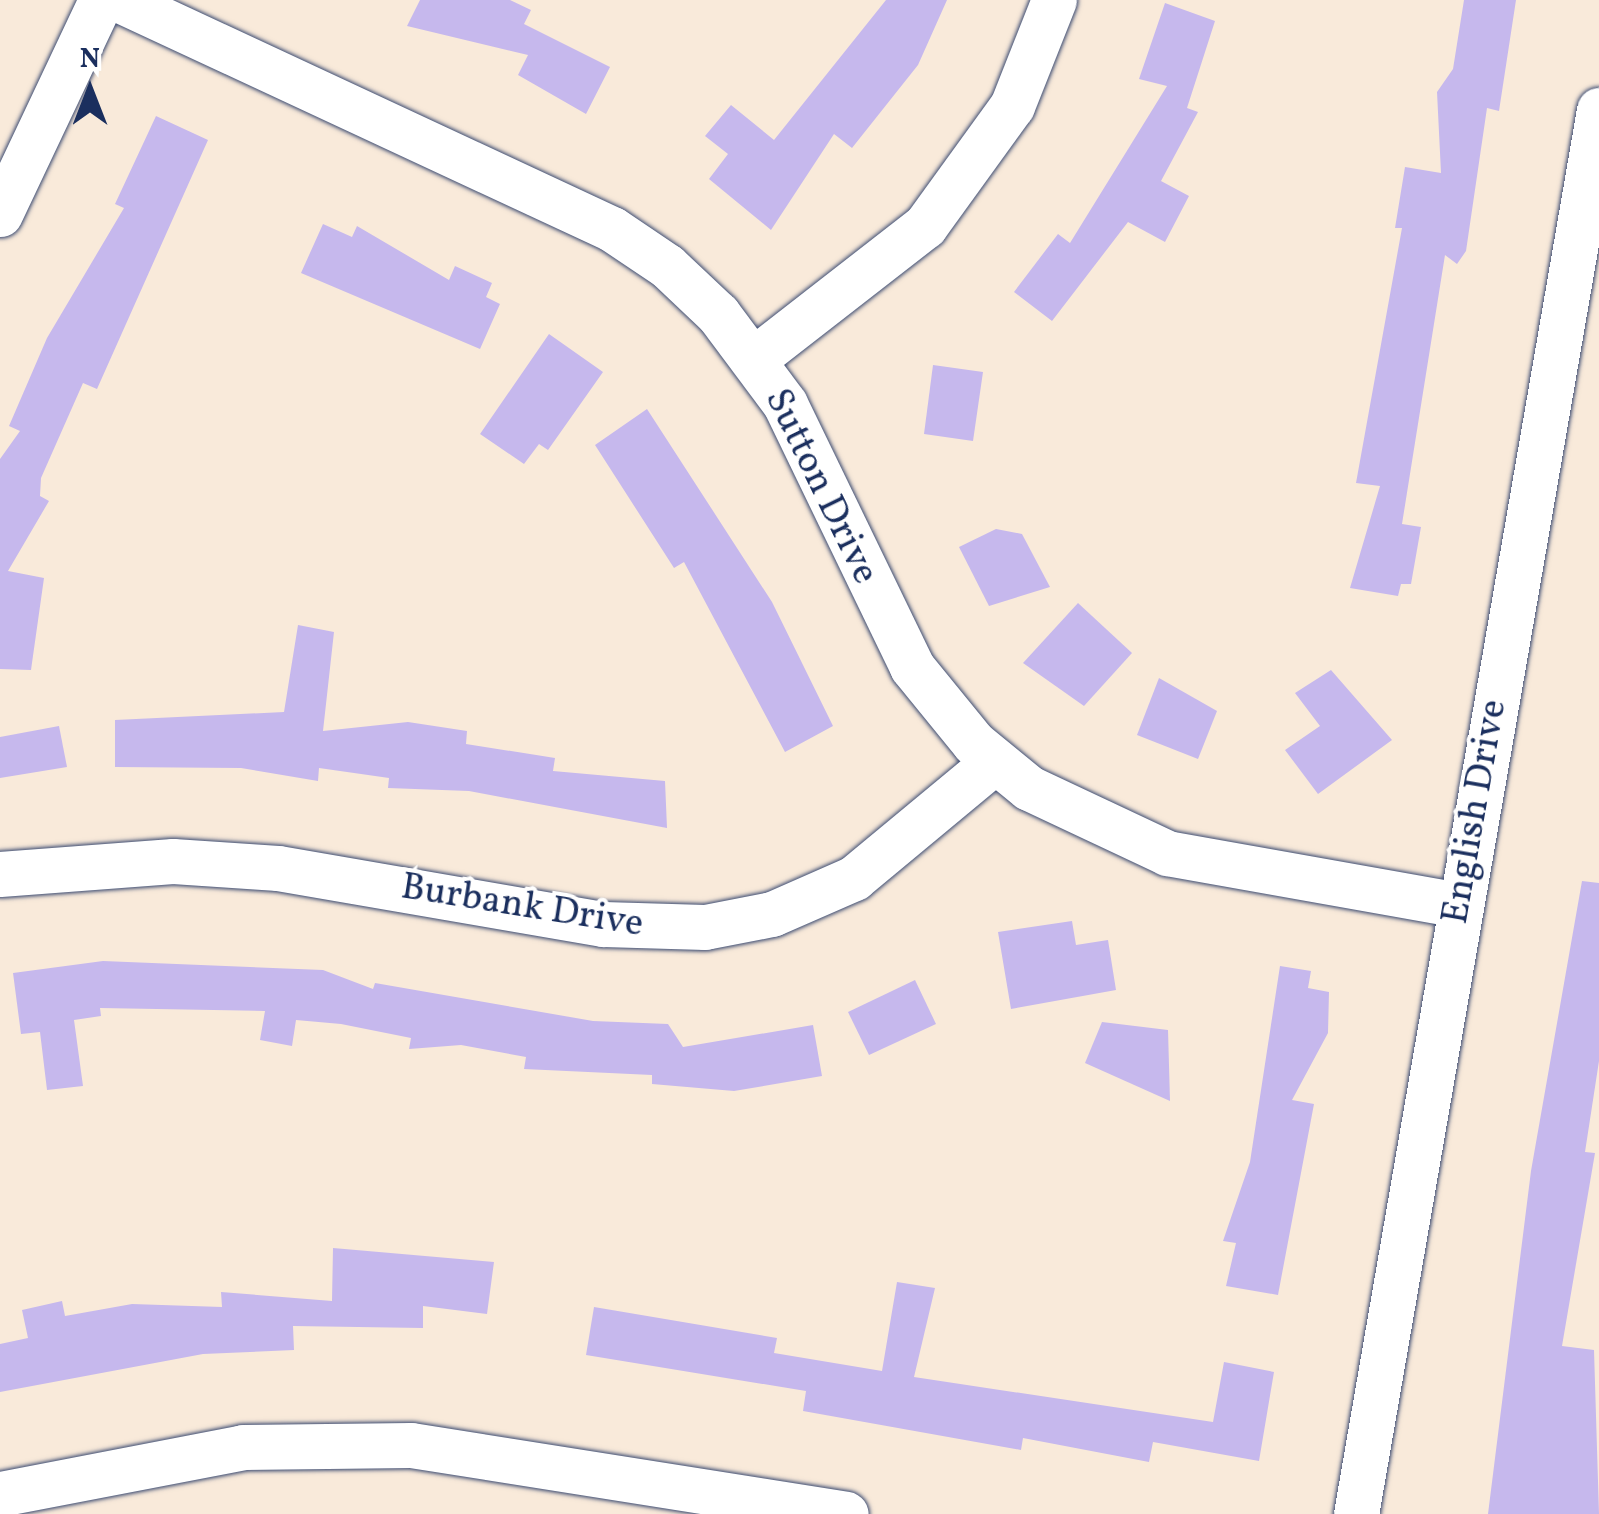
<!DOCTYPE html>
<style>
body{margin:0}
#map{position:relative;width:1599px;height:1514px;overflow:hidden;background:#f9eada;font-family:Vollkorn,serif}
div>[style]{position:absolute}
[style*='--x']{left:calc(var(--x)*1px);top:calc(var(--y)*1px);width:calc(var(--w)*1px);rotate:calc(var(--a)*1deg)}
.building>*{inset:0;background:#c6b8ed}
.roads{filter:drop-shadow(0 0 2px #3c4b71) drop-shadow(0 0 2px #3c4b71)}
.minor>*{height:45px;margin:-22.5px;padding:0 22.5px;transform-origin:22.5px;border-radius:22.5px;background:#fff}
span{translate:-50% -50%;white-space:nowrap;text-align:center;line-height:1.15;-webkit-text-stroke:8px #fff;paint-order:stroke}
.street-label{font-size:38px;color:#1b2f5e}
.north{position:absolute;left:40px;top:40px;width:100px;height:100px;-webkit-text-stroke:8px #fff;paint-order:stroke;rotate:0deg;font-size:28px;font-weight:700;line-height:40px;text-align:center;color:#1b2f5e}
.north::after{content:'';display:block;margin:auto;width:35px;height:45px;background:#1b2f5e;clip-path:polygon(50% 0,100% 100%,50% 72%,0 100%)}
</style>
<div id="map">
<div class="building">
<div style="clip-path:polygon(420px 0,510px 0,531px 10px,524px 24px,610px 67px,586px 114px,518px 75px,528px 55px,407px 26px)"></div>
<div style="clip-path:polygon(886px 0,947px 0,918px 65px,852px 148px,834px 134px,771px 230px,709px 179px,728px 154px,705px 136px,731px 105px,774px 140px)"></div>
<div style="clip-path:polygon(1464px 0,1516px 0,1499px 111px,1487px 108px,1466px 251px,1457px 264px,1445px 255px,1402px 524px,1421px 527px,1411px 584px,1401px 584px,1398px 596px,1350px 588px,1380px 486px,1356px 483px,1402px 228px,1395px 228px,1405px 167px,1441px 173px,1437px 92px,1453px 69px)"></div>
<div style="clip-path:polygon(1165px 3px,1215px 21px,1187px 108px,1198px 112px,1161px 181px,1189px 196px,1165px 242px,1128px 222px,1052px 321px,1014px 292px,1058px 234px,1070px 243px,1167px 86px,1139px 79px)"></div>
<div style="clip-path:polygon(156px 116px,208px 140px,97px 389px,83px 383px,41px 478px,40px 496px,49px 501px,8px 571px,44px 578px,31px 670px,0 669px,0 459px,20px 431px,9px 426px,47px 338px,124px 208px,115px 204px)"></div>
<div style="clip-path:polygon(323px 224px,352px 237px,357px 226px,449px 280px,455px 266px,492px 283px,486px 297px,500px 304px,480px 349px,301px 273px)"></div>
<div style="clip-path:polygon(549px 334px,603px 372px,548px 450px,539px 444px,524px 464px,480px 434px)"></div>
<div style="clip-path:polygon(933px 365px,983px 372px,973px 441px,924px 434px)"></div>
<div style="clip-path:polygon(647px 409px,772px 602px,833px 726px,785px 752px,684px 562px,674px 568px,595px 445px)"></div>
<div style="clip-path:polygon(996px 529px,1022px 534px,1050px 587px,989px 606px,959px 547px)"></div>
<div style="clip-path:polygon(1078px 603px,1132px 653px,1084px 706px,1023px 663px)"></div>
<div style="clip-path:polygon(298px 625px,334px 632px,323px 731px,408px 722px,467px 731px,466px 744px,555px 758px,553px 771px,665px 781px,667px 828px,469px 791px,388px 788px,389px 778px,319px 768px,318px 781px,241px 768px,115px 767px,115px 720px,284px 712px)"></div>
<div style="clip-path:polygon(1331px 670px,1392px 740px,1318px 794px,1285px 750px,1320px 726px,1295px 693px)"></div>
<div style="clip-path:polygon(1159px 678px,1217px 711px,1198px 759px,1137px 735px)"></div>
<div style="clip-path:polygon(59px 726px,67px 767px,0 778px,0 737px)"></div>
<div style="clip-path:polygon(1582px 881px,1599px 883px,1599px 1061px,1585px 1152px,1595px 1153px,1562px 1346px,1594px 1350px,1599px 1514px,1488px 1514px,1531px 1171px)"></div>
<div style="clip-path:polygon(1072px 921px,1076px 945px,1108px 940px,1116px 990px,1011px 1009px,998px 932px)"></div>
<div style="clip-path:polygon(103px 961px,323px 970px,373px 989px,375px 983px,593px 1021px,668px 1024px,683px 1047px,813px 1025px,822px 1076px,734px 1091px,652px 1084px,652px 1075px,524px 1069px,526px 1057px,461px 1045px,409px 1049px,411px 1038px,341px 1024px,296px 1020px,292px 1046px,260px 1040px,265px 1011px,100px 1008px,101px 1016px,74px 1020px,83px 1086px,47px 1090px,40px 1032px,21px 1034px,13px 973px)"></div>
<div style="clip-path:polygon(1280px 966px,1311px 971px,1308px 988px,1329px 992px,1328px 1033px,1292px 1100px,1314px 1104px,1278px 1295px,1226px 1286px,1236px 1243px,1223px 1241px,1250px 1162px)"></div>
<div style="clip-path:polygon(915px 980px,936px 1024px,869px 1055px,848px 1012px)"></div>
<div style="clip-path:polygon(1102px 1022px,1168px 1030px,1170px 1101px,1085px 1063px)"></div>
<div style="clip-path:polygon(333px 1248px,494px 1262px,487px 1314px,423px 1306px,423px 1328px,293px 1326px,294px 1350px,203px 1354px,0 1392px,0 1344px,28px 1338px,22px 1310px,62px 1301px,65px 1316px,132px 1304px,222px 1307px,221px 1292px,332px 1301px)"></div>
<div style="clip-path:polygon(897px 1282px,935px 1288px,914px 1377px,1213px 1422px,1224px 1362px,1274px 1372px,1259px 1461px,1153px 1442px,1149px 1462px,1023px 1438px,1021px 1450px,803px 1411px,806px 1391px,586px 1355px,594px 1307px,777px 1338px,774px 1353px,882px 1371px)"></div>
</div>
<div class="roads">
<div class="minor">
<div style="--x:120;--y:0;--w:543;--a:24.96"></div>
<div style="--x:612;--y:229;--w:66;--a:33.9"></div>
<div style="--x:667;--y:266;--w:70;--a:43.3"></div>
<div style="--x:718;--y:314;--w:112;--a:53.3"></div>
<div style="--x:785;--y:404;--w:292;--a:64.2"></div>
<div style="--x:912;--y:667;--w:98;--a:50.8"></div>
<div style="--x:974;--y:743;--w:71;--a:39.3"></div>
<div style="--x:1029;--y:788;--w:153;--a:25.2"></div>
<div style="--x:1167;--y:853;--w:298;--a:10.1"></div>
<div style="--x:0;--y:214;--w:237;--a:-64.7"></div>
<div style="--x:754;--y:359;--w:217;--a:-37.9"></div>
<div style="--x:925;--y:226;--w:148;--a:-54.1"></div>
<div style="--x:1012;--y:106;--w:114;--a:-68.4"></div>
<div style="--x:0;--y:874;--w:173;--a:-4.3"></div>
<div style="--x:173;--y:861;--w:105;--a:3.8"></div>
<div style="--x:278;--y:868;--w:330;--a:9.8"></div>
<div style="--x:603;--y:924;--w:102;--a:1.7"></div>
<div style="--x:705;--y:927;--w:68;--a:-11"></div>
<div style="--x:772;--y:914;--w:90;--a:-23.7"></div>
<div style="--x:854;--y:878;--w:183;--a:-39.7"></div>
<div style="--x:0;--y:1494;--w:248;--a:-10.9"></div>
<div style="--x:243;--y:1447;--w:168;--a:-0.7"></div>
<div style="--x:411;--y:1445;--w:440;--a:9"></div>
<div style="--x:1356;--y:1514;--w:1425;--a:-80.18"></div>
</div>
</div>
<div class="street-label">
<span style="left:820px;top:487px;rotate:64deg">Sutton Drive</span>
<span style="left:1476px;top:812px;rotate:-80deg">English Drive</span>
<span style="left:522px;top:907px;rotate:9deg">Burbank Drive</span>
</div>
<div class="north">N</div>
</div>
